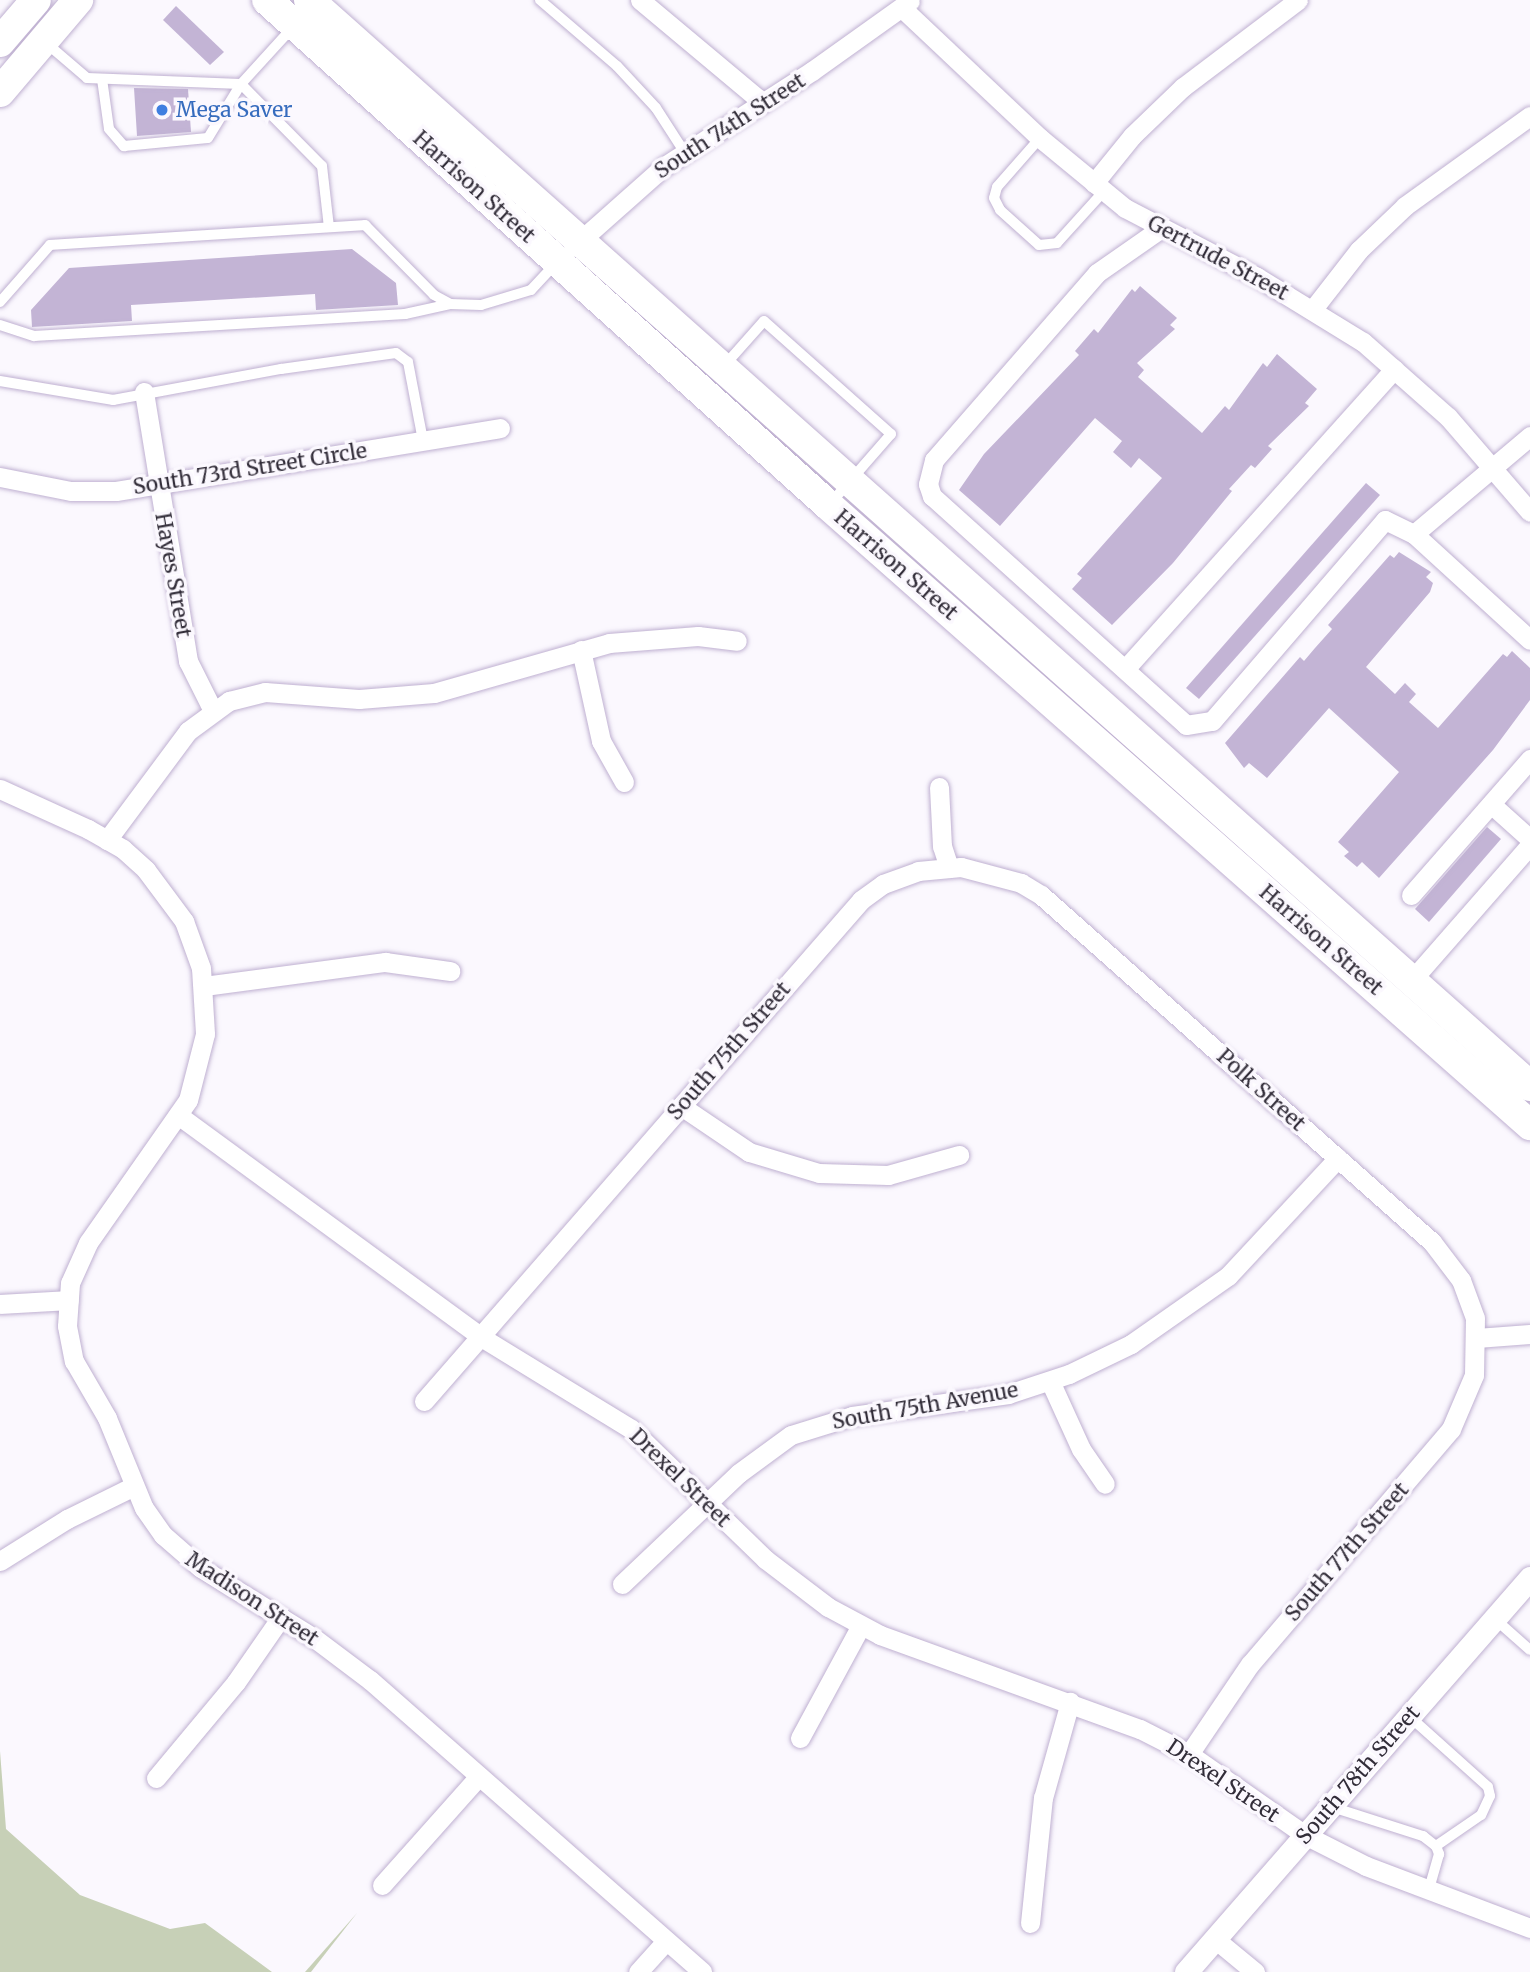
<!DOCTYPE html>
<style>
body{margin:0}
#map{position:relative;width:1530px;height:1972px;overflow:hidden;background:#fbf8fe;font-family:Merriweather,serif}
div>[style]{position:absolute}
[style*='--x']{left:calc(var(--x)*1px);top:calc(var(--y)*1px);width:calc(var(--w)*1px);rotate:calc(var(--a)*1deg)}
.green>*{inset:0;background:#c7d0b7}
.building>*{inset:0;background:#c3b4d5}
.roads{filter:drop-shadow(0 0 2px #bfb0d1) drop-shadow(0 0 2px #bfb0d1)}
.service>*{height:10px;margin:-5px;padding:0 5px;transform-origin:5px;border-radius:5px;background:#fff}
.minor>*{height:19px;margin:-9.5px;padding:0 9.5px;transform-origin:9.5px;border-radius:9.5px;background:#fff}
.tertiary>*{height:23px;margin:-11.5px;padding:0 11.5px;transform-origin:11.5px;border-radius:11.5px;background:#fff}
.primary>*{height:30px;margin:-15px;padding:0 15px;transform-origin:15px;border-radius:15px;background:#fff}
.dots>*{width:19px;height:19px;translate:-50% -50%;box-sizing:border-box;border:4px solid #fbf8fe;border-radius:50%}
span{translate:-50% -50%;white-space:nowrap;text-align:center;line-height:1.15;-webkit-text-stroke:7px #fbf8fe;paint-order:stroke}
.shop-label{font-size:21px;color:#366cbe}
.left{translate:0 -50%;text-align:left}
.street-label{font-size:21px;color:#322d39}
</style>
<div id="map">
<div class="green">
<div style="clip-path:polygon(0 1751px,6px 1829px,80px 1895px,170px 1929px,205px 1923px,272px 1972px,0 1972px)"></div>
<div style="clip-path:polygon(357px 1913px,311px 1972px,305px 1972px)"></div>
</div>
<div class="building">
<div style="clip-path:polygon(176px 6px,224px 52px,210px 65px,163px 20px)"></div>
<div style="clip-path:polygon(134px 88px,188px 89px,191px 132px,137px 136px)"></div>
<div style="clip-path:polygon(352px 249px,396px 283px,398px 305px,316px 310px,315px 294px,131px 305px,132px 321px,32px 327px,31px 310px,69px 268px)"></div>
<div style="clip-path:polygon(1140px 286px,1177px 318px,1170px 325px,1175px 329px,1137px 363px,1144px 370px,1138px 377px,1202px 433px,1225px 406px,1229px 410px,1263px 363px,1267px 367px,1277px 354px,1317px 389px,1305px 403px,1309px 406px,1268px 446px,1272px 449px,1255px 468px,1251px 465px,1229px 489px,1232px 491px,1173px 563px,1112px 625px,1072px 589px,1082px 578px,1077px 574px,1162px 478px,1139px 458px,1131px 468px,1113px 452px,1122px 441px,1095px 418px,1000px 526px,959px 490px,984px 454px,1079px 355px,1075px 351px,1094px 329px,1098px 333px,1132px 289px,1135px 292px)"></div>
<div style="clip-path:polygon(1366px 483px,1380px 495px,1199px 699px,1186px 688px)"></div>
<div style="clip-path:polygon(1399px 552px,1431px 572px,1426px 577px,1433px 583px,1430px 592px,1366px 667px,1395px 694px,1405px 683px,1416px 694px,1409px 702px,1438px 728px,1503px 654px,1507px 657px,1512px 651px,1530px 668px,1530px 700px,1493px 750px,1379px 878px,1362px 862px,1357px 867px,1344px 856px,1349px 852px,1338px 842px,1399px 772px,1329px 708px,1267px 778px,1249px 763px,1244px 768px,1225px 743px,1300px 657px,1304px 661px,1315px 648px,1332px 629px,1328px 625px,1390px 555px,1394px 558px)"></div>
<div style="clip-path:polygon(1487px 827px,1501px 839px,1429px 922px,1415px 909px)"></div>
</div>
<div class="roads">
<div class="service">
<div style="--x:540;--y:0;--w:101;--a:40.6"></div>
<div style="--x:617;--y:66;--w:57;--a:47.1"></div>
<div style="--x:656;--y:108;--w:54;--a:57.2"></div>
<div style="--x:45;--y:42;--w:55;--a:40.6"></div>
<div style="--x:87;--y:78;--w:154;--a:2.2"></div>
<div style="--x:241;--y:84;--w:76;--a:-47.7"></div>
<div style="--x:102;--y:79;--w:50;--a:82"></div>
<div style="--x:109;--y:129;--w:23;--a:49"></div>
<div style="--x:124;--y:146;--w:84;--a:-5.4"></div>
<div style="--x:208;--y:138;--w:63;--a:-58.6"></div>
<div style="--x:241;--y:84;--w:115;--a:45.4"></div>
<div style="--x:322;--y:166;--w:61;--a:83.5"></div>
<div style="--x:1040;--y:138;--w:65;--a:131.3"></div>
<div style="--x:997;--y:187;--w:11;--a:105"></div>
<div style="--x:994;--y:198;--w:13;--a:63"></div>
<div style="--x:1000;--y:210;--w:52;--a:41.9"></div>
<div style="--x:1039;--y:245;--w:18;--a:-6"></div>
<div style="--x:1057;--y:243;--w:70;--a:-47.9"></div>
<div style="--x:0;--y:302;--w:76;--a:-48.7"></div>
<div style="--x:50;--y:245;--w:316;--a:-3.6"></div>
<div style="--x:365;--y:225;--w:98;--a:45.4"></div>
<div style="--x:434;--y:295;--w:18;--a:29"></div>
<div style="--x:450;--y:304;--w:31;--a:2"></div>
<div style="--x:481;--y:305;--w:52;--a:-16.7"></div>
<div style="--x:531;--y:290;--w:37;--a:-47"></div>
<div style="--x:0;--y:325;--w:36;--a:18"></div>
<div style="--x:34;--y:336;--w:372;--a:-3.4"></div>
<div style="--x:405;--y:314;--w:46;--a:-12.5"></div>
<div style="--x:724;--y:366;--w:60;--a:-48.4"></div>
<div style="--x:764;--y:321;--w:170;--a:41.7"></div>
<div style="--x:891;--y:434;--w:93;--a:131.1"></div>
<div style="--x:0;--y:381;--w:115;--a:9.5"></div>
<div style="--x:113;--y:400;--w:171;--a:-10.5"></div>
<div style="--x:281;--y:369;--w:116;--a:-7.9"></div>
<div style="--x:396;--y:353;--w:15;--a:37"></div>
<div style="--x:408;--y:362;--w:80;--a:79.2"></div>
<div style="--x:1494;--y:1618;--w:48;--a:41.6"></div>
<div style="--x:1409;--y:1716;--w:106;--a:41.9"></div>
<div style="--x:1488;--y:1787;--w:9;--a:77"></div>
<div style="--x:1490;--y:1796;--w:21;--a:115"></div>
<div style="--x:1481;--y:1815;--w:55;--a:145.4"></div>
<div style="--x:1332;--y:1807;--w:96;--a:17.7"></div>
<div style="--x:1423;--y:1836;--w:16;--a:38"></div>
<div style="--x:1436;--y:1846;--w:9;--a:69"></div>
<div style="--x:1439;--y:1854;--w:37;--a:106"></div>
</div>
<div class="minor">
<div style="--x:640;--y:0;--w:159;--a:39.9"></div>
<div style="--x:902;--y:8;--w:190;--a:43.3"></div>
<div style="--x:1040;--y:138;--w:110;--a:39.5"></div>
<div style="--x:1125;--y:208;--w:149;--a:27.6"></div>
<div style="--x:1257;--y:277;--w:124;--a:31.5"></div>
<div style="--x:1363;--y:342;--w:113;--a:41.4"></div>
<div style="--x:1448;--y:417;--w:125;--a:49.2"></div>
<div style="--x:1094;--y:183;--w:60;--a:-51"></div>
<div style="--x:1132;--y:136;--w:71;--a:-43.9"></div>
<div style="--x:1183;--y:87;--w:144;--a:-37.1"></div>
<div style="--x:1160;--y:229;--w:77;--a:145.1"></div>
<div style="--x:1097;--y:273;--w:248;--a:131.1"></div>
<div style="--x:934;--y:460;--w:25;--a:104"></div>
<div style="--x:928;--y:484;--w:13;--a:72"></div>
<div style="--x:932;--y:496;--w:342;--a:42"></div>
<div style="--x:1186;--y:725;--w:26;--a:-9"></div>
<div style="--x:1212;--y:721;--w:265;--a:-49.3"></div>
<div style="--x:1385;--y:520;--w:32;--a:26"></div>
<div style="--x:1414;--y:534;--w:152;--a:-40.2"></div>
<div style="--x:573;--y:247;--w:120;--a:-41.6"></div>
<div style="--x:663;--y:167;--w:177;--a:-32.8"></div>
<div style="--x:812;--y:71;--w:120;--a:-35.5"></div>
<div style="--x:1313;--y:309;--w:75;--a:-52.1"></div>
<div style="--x:1359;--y:250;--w:64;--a:-43.7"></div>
<div style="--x:1405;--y:206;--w:154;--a:-35.8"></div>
<div style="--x:144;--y:392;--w:273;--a:80.7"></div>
<div style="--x:188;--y:661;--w:56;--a:63.4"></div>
<div style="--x:0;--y:477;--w:72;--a:11.2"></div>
<div style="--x:71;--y:491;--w:45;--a:0"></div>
<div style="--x:116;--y:491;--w:389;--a:-9.3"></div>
<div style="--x:1414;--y:534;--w:157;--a:42.4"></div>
<div style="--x:581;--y:650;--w:93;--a:77.6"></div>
<div style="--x:601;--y:741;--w:47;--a:60.7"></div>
<div style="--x:1125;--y:669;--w:403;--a:-48.1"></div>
<div style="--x:939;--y:787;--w:59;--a:87.1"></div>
<div style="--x:942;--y:846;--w:23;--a:72"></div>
<div style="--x:0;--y:789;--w:97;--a:24.4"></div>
<div style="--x:88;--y:829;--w:40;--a:29.7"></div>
<div style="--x:123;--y:849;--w:31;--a:42"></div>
<div style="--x:146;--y:870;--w:64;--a:53.3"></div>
<div style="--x:184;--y:921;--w:50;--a:70.1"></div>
<div style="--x:201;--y:968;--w:66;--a:86.5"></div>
<div style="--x:205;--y:1034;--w:68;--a:104.4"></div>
<div style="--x:188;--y:1100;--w:174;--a:125"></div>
<div style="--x:88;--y:1243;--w:44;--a:114.2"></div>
<div style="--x:70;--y:1283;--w:43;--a:94"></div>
<div style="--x:67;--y:1326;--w:36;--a:79"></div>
<div style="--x:74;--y:1361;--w:66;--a:59.9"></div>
<div style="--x:107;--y:1418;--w:97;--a:67.7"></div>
<div style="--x:144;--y:1508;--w:33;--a:55"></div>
<div style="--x:163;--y:1535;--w:50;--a:41"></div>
<div style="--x:201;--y:1568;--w:133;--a:31.8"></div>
<div style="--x:314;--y:1638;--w:70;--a:36.9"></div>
<div style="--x:370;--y:1680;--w:442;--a:41.3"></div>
<div style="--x:1491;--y:804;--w:52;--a:41.9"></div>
<div style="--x:107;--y:840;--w:136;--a:-53.4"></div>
<div style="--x:188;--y:731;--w:51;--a:-36.2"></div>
<div style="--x:229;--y:701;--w:37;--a:-14"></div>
<div style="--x:265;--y:692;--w:94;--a:4.3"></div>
<div style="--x:359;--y:699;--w:75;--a:-4.6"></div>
<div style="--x:434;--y:693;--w:182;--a:-15.9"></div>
<div style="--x:609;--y:643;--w:89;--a:-4.5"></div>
<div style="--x:698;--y:636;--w:39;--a:7"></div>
<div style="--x:1411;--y:895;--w:181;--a:-48.8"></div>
<div style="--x:1411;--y:981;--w:181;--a:-48.8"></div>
<div style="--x:204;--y:986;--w:183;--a:-7.6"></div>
<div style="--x:385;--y:962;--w:66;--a:7.9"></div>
<div style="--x:681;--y:1106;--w:82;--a:34.1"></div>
<div style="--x:749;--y:1152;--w:73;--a:16.7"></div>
<div style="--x:819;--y:1173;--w:69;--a:1.7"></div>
<div style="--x:888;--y:1175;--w:74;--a:-15.7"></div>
<div style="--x:178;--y:1115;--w:376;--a:36.2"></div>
<div style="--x:481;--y:1337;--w:176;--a:31.5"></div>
<div style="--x:631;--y:1429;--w:187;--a:44.1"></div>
<div style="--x:765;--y:1559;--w:79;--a:37.3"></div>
<div style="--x:828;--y:1607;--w:59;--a:28.3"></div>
<div style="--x:880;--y:1635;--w:276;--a:19.9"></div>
<div style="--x:1140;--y:1729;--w:55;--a:27"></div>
<div style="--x:1189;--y:1754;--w:141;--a:34.9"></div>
<div style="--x:1305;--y:1835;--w:68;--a:26.9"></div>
<div style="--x:1366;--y:1866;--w:175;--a:20.7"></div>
<div style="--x:0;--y:1304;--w:69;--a:-3.3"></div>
<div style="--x:1476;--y:1338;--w:54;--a:-4.2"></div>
<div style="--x:1050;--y:1381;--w:75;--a:65.5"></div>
<div style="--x:1081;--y:1449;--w:42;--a:55.6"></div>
<div style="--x:424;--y:1401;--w:665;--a:-48.9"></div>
<div style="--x:861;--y:900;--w:27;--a:-36"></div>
<div style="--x:883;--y:884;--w:37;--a:-20"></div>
<div style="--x:918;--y:871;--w:43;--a:-5.3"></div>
<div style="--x:961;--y:867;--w:62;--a:14.9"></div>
<div style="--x:1021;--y:883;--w:23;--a:31"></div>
<div style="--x:1041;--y:895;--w:523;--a:41.59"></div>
<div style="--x:1432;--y:1242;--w:48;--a:52.7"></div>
<div style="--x:1461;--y:1280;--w:40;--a:69.8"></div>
<div style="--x:1475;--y:1318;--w:57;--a:91"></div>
<div style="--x:1474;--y:1375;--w:59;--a:113.1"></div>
<div style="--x:1451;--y:1429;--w:309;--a:130.5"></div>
<div style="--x:1250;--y:1664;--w:109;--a:124.1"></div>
<div style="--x:0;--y:1561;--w:79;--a:-32.1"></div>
<div style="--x:67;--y:1519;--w:75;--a:-26.2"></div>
<div style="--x:622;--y:1584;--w:161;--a:-43.5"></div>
<div style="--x:739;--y:1473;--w:64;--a:-36.2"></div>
<div style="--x:791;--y:1435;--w:64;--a:-17.3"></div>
<div style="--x:852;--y:1416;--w:158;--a:-8"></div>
<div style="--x:1008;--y:1394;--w:64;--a:-18.2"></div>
<div style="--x:1069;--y:1374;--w:69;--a:-25.8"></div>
<div style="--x:1131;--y:1344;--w:118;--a:-35"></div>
<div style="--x:1228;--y:1276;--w:161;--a:-47"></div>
<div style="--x:800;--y:1738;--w:128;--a:-61.6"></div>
<div style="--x:156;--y:1778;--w:125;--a:-50.2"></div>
<div style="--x:236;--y:1682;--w:79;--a:-55.3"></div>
<div style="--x:382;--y:1885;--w:146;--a:-48.3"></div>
<div style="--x:1030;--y:1923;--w:126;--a:-84.1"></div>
<div style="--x:1043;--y:1798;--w:100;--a:-74.3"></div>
<div style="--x:1215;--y:1939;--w:52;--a:39.5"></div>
<div style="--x:638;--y:1972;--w:42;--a:-47.9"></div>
</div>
<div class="tertiary">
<div style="--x:1186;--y:1972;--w:523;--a:-48.88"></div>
</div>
<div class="primary">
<div style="--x:267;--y:0;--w:755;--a:41.99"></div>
<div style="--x:828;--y:505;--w:937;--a:41.45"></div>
<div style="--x:309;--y:0;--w:1634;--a:41.65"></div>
<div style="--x:0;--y:42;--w:55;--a:-49.4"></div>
<div style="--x:0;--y:92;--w:121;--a:-49.7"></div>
</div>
</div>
<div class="dots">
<div style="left:162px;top:110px;background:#3f7fe0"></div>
</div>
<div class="shop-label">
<span class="left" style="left:176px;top:110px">Mega Saver</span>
</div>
<div class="street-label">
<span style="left:730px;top:126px;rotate:-33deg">South 74th Street</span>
<span style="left:474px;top:187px;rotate:42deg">Harrison Street</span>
<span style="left:1218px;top:258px;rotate:28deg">Gertrude Street</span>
<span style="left:250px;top:469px;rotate:-9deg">South 73rd Street Circle</span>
<span style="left:896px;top:565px;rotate:41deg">Harrison Street</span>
<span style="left:173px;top:575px;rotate:80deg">Hayes Street</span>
<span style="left:1321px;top:940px;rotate:41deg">Harrison Street</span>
<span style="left:729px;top:1051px;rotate:-49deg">South 75th Street</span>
<span style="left:1261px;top:1090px;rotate:42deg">Polk Street</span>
<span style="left:925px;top:1406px;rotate:-10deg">South 75th Avenue</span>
<span style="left:680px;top:1478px;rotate:44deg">Drexel Street</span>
<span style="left:1347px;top:1552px;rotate:-49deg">South 77th Street</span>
<span style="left:252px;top:1599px;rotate:33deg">Madison Street</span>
<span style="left:1358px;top:1775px;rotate:-49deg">South 78th Street</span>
<span style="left:1223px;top:1781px;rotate:34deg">Drexel Street</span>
</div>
</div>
